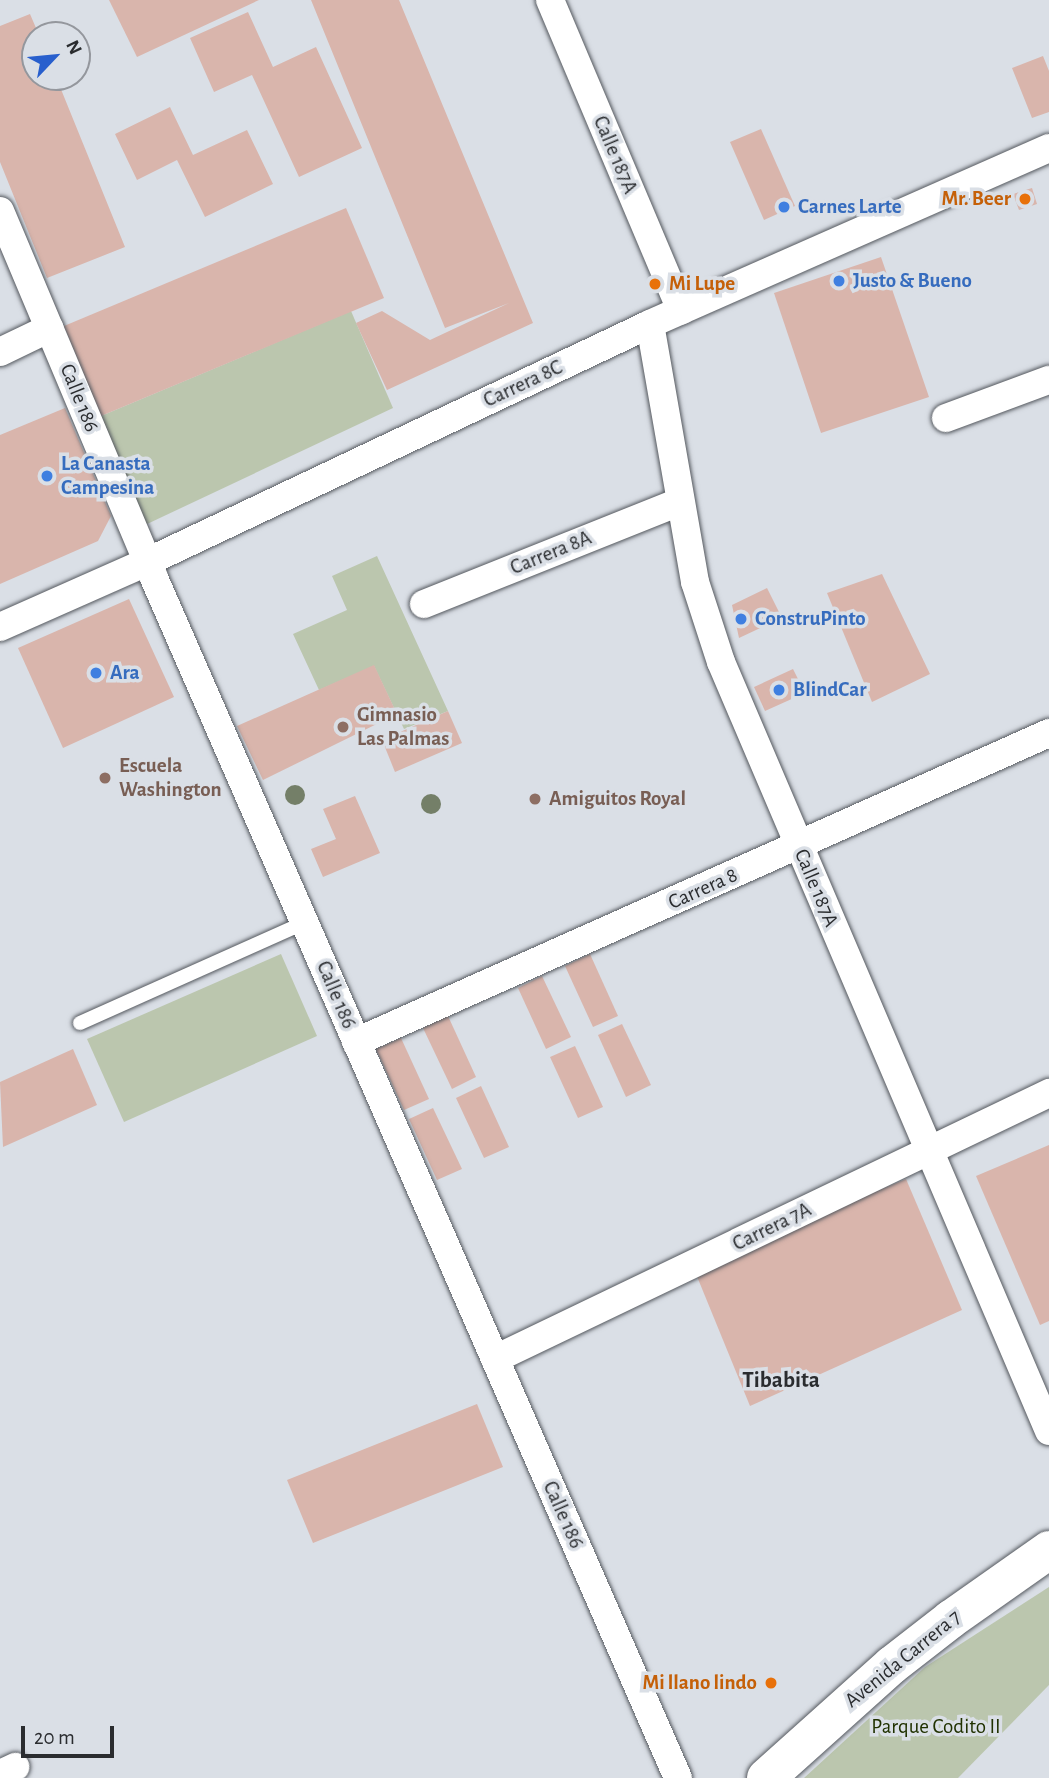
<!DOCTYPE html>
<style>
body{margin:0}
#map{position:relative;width:1049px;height:1778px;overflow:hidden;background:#dadfe6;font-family:"Alegreya Sans",sans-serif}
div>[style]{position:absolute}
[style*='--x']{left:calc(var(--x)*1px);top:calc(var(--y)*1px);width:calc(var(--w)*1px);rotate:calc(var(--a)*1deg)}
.green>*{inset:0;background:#bbc6ae}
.building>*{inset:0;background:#d9b5ac}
.roads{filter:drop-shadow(0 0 2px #54585e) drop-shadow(0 0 2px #54585e)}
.service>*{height:14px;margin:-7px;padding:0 7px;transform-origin:7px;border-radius:7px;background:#fff}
.minor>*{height:28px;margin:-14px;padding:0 14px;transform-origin:14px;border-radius:14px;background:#fff}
.primary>*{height:38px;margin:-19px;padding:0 19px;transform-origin:19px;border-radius:19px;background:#fff}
.trees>*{width:20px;height:20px;margin:-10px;border-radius:50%;background:#747f68}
.dots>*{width:19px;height:19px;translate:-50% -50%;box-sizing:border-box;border:4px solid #dadfe6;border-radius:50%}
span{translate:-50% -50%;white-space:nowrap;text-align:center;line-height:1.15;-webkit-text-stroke:7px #dadfe6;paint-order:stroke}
.street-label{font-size:21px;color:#2a2c2f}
.food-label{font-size:21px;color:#c56008;font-weight:700}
.right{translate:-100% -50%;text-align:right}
.left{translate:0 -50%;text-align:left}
.shop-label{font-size:21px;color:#366cbe;font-weight:700}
.education-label{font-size:21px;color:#785e54;font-weight:700}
.park-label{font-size:21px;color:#203100}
.neighbourhood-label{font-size:23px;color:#2a2c2f;font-weight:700}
.north{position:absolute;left:21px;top:21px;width:70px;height:70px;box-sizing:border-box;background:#dadfe6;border:2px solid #94979d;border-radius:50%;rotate:64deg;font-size:19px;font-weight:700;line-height:28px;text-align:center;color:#2a2c2f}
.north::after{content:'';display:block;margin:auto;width:24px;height:32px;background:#285fcd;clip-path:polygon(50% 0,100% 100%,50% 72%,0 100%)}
.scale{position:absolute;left:21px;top:1726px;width:93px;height:32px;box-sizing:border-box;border:4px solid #2a2c2f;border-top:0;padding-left:9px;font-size:21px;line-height:24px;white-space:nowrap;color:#2a2c2f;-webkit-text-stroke:5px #dadfe6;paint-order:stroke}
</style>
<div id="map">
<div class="green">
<div style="clip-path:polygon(351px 311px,393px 408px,145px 525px,101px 416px)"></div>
<div style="clip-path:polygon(377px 556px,448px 711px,404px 729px,374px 666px,319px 690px,293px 634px,347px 610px,332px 576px)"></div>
<div style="clip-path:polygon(281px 954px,317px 1036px,124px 1122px,87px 1039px)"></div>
<div style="clip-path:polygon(1049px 1587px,1049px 1685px,958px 1778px,804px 1778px,925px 1667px)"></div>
</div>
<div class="building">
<div style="clip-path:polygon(109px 0,259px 0,137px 57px)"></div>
<div style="clip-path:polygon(311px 0,399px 0,533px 323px,387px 390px,356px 323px,382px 311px,430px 340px,509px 303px,445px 328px)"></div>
<div style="clip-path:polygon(248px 12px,273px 67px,316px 47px,362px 148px,299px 177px,252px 75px,214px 92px,190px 38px)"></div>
<div style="clip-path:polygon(30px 14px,39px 35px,35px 35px,35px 77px,56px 77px,125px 247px,47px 278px,0 162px,0 26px)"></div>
<div style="clip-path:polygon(1043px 56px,1049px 71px,1049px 112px,1032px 118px,1012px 68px)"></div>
<div style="clip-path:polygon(170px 107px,193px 155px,247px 130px,273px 184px,205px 217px,177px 160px,137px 180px,115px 134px)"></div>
<div style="clip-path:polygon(761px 129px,795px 206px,764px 220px,730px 142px)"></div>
<div style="clip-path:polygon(1032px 188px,1037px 204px,1019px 210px,1013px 194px)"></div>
<div style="clip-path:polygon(346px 208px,384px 298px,101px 416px,64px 326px)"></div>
<div style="clip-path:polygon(881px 257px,929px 397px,821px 433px,774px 293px)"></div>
<div style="clip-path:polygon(65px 408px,111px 516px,98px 541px,0 584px,0 435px)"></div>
<div style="clip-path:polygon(882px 574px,930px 674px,872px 702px,827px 593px)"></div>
<div style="clip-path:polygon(767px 588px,782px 618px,739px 638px,732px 605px)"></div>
<div style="clip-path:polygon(129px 599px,174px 697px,63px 748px,18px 648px)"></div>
<div style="clip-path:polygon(374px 665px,397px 714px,263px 780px,237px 726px)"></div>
<div style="clip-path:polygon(793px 669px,805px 693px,765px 711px,754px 687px)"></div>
<div style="clip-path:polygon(448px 711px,462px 743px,395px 772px,382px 740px)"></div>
<div style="clip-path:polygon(355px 796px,380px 853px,323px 877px,311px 849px,336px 839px,323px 809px)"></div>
<div style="clip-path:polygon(590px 954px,618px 1016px,593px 1027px,565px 966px)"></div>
<div style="clip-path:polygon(542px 976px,571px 1037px,546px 1049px,518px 988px)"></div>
<div style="clip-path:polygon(448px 1016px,476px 1077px,452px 1089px,423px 1028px)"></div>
<div style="clip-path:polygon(622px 1024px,651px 1085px,626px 1097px,598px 1035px)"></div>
<div style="clip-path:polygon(401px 1038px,429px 1099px,404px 1110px,376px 1049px)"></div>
<div style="clip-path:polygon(575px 1046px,603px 1107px,578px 1118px,550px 1057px)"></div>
<div style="clip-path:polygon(73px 1049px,97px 1105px,3px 1147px,0 1082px)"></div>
<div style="clip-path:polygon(481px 1086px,509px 1147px,484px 1158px,456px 1098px)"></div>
<div style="clip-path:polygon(433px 1108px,462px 1169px,437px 1180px,409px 1119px)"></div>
<div style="clip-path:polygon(1049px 1145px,1049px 1321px,1040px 1325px,976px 1176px)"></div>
<div style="clip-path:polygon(906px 1179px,962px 1310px,750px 1406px,696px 1274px,827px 1212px)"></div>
<div style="clip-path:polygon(477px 1404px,503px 1467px,313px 1543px,287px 1480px)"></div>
</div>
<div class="roads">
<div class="service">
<div style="--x:80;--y:1023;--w:245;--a:-24.1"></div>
</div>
<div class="minor">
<div style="--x:550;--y:0;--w:337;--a:67.1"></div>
<div style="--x:0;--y:211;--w:398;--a:67.2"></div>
<div style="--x:154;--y:578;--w:1309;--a:66.41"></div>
<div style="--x:650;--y:324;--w:262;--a:80.1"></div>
<div style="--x:695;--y:582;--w:84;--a:72"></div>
<div style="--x:721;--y:662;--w:836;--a:66.9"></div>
<div style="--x:0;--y:352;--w:55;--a:-25.6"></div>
<div style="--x:946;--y:418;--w:110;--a:-20.3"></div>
<div style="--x:424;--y:604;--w:275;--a:-21.8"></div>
<div style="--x:0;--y:627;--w:161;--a:-23.9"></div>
<div style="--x:147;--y:562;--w:556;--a:-25.32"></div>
<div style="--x:650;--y:324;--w:436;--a:-23.8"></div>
<div style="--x:356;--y:1042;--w:759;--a:-24.03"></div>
<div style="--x:495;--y:1359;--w:615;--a:-25.65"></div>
<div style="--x:0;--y:1774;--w:17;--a:-25"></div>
</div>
<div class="primary">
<div style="--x:766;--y:1778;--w:169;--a:-41.9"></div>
<div style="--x:892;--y:1665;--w:75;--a:-37.9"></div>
<div style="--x:951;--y:1619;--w:120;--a:-35.1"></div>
</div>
</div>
<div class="trees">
<div style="left:295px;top:795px"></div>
<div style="left:431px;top:804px"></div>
</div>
<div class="dots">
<div style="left:1025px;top:199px;background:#e8710a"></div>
<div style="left:784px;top:207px;background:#3f7fe0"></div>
<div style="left:839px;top:281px;background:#3f7fe0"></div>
<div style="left:655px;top:284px;background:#e8710a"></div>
<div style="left:47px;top:476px;background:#3f7fe0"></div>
<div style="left:741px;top:619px;background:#3f7fe0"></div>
<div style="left:96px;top:673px;background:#3f7fe0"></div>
<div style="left:779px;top:690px;background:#3f7fe0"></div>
<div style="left:343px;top:727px;background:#8d6e63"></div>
<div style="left:105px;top:778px;background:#8d6e63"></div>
<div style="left:535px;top:799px;background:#8d6e63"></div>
<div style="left:771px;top:1683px;background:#e8710a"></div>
</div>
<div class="street-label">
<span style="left:615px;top:155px;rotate:67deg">Calle 187A</span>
<span style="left:523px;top:384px;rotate:-25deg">Carrera 8C</span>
<span style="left:79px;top:398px;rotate:68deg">Calle 186</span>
<span style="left:551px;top:553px;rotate:-22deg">Carrera 8A</span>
<span style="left:816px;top:888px;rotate:67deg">Calle 187A</span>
<span style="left:703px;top:889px;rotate:-24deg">Carrera 8</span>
<span style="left:336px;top:995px;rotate:67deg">Calle 186</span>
<span style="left:772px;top:1227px;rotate:-26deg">Carrera 7A</span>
<span style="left:563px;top:1515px;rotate:66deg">Calle 186</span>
<span style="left:903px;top:1659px;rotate:-39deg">Avenida Carrera 7</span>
</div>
<div class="food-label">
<span class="right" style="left:1011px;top:199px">Mr. Beer</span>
<span class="left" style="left:669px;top:284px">Mi Lupe</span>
<span class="right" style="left:757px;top:1683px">Mi llano lindo</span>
</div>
<div class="shop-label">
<span class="left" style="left:798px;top:207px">Carnes Larte</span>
<span class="left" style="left:853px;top:281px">Justo &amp; Bueno</span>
<span class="left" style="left:61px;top:476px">La Canasta<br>Campesina</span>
<span class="left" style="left:755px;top:619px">ConstruPinto</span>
<span class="left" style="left:110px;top:673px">Ara</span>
<span class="left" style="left:793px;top:690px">BlindCar</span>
</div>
<div class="education-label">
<span class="left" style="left:357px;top:727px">Gimnasio<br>Las Palmas</span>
<span class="left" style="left:119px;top:778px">Escuela<br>Washington</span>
<span class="left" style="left:549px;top:799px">Amiguitos Royal</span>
</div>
<div class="park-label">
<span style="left:936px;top:1727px">Parque Codito II</span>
</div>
<div class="neighbourhood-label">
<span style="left:781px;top:1381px">Tibabita</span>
</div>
<div class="north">N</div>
<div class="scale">20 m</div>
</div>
